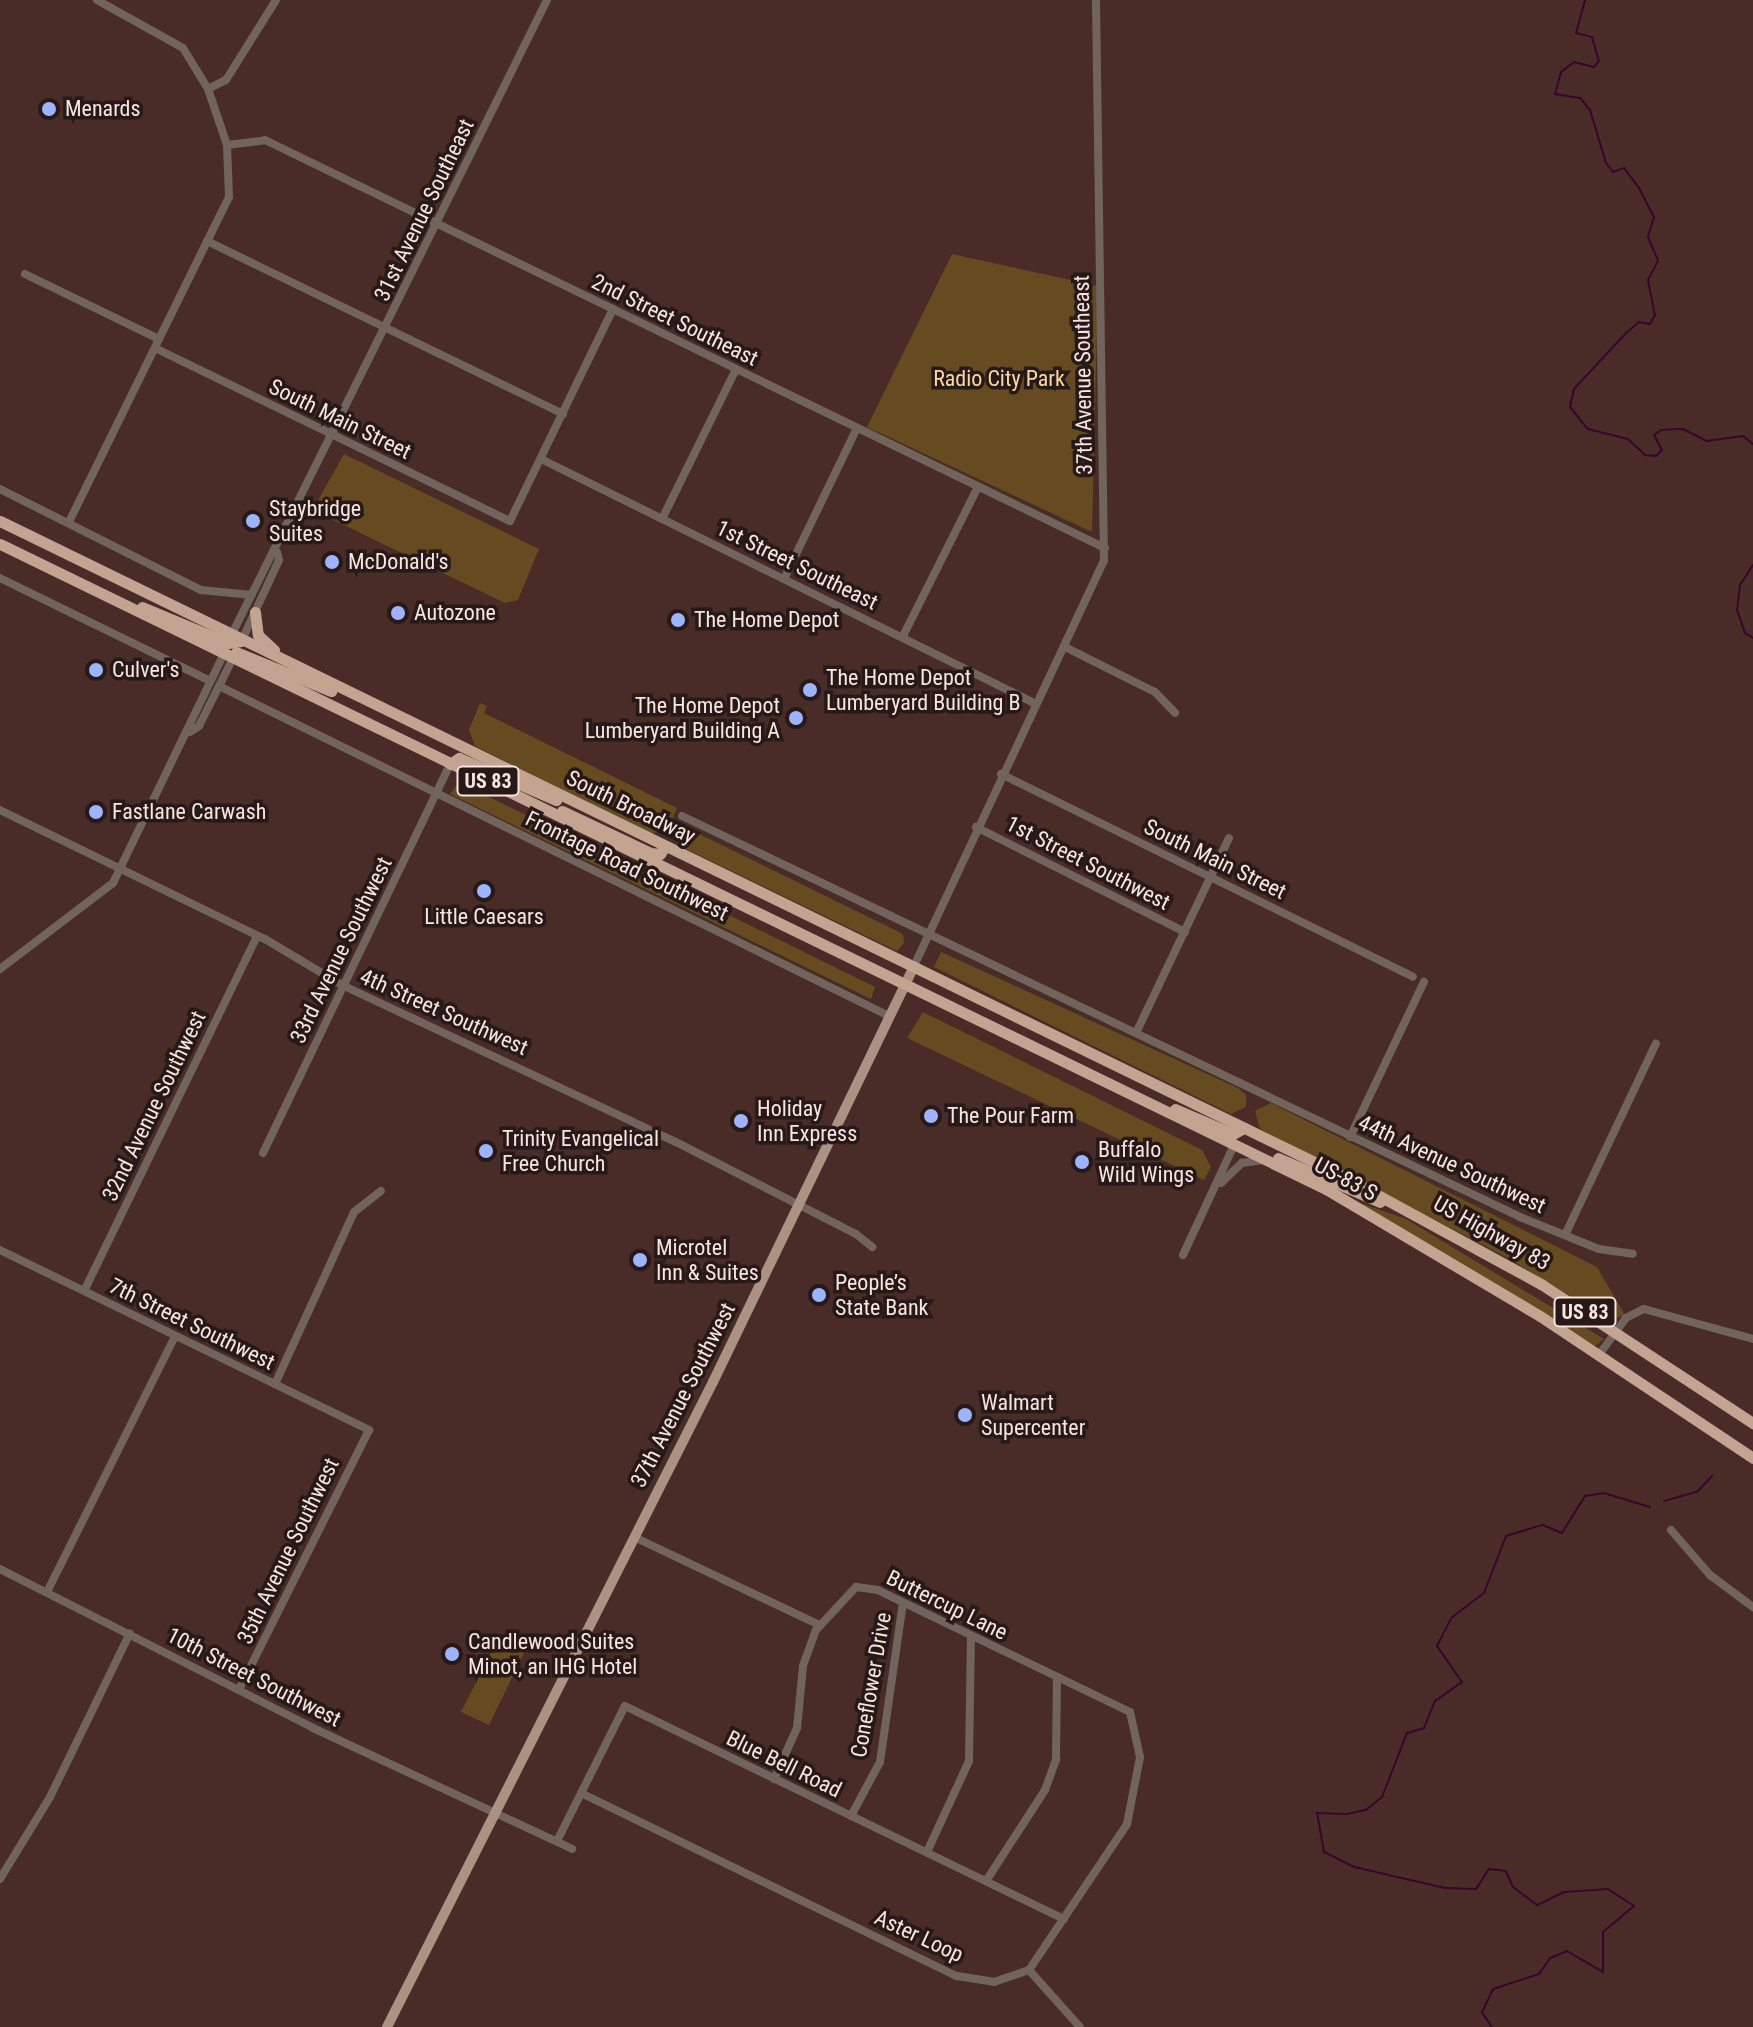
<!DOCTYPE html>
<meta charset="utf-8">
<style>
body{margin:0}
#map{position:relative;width:1753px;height:2027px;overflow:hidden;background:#492c28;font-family:"Roboto Condensed",sans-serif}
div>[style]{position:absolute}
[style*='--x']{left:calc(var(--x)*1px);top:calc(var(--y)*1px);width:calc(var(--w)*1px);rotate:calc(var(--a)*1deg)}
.green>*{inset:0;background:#654b1f}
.stream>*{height:2px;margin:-1px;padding:0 1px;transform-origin:1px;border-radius:1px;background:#3b042c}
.minor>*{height:8px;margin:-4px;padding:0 4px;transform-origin:4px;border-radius:4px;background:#71645d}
.major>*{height:10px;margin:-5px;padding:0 5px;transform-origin:5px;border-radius:5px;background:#ab9282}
.highway>*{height:11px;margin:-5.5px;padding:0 5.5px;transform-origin:5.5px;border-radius:5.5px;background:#c2a491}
.dots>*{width:22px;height:22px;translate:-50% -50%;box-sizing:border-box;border:4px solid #261917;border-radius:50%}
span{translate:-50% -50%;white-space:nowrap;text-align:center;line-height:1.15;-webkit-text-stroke:7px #261917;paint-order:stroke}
.shield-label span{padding:2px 6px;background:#261917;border:2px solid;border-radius:6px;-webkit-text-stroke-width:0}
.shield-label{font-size:20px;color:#f8e4e1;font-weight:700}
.poi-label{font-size:22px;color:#f8e4e1}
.left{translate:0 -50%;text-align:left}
.right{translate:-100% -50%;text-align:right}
.street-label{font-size:22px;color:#f8e4e1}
.park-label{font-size:22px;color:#fad8a5}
</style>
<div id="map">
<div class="green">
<div style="clip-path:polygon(952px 254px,1098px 286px,1092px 532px,867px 427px)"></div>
<div style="clip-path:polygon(344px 454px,539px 549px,518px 600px,505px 603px,319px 513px,316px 504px)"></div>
<div style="clip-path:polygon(480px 703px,487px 706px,484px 713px,677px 808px,670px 825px,652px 834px,475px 746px,469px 730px)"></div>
<div style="clip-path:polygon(459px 782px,875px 987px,871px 999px,450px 794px)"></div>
<div style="clip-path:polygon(687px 828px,903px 934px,904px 943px,897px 951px,682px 847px,679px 830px)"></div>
<div style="clip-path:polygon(941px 952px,1238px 1088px,1246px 1095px,1246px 1107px,1231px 1114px,934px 967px)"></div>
<div style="clip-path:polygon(923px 1012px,1202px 1150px,1211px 1167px,1204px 1180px,907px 1038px)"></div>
<div style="clip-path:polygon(1271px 1103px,1597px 1267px,1625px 1315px,1606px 1321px,1510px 1259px,1260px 1129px,1255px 1111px)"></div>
<div style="clip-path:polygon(1349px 1199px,1406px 1219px,1604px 1339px,1595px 1346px)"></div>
<div style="clip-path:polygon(499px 1637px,526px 1649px,489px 1725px,461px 1712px)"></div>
</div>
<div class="stream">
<div style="--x:1585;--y:0;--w:34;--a:105"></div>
<div style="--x:1576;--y:33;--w:16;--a:14"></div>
<div style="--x:1592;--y:37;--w:25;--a:74"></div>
<div style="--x:1599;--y:61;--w:8;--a:130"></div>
<div style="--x:1594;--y:67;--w:21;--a:-166"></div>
<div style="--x:1574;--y:62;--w:16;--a:142"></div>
<div style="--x:1561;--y:72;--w:23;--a:105"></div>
<div style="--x:1555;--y:94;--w:25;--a:9"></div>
<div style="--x:1580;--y:98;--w:16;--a:50"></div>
<div style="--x:1590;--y:110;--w:55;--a:73.2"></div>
<div style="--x:1606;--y:163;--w:11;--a:52"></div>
<div style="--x:1613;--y:172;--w:12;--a:-20"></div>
<div style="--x:1624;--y:168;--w:25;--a:53"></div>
<div style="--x:1639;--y:188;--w:33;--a:63"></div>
<div style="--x:1654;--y:217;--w:21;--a:107"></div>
<div style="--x:1648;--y:237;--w:26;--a:67"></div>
<div style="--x:1658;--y:261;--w:21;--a:118"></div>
<div style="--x:1648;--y:280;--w:36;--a:79"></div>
<div style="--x:1655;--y:315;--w:10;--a:119"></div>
<div style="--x:1650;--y:324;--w:11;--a:-170"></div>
<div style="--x:1639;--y:322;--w:17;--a:140"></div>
<div style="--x:1626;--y:333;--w:76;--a:132.9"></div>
<div style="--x:1574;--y:389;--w:18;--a:103"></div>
<div style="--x:1570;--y:407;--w:28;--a:51"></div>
<div style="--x:1588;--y:429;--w:41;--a:14"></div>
<div style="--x:1628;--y:439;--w:23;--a:43"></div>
<div style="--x:1645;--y:455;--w:11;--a:5"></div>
<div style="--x:1656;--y:456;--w:8;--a:-45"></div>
<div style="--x:1662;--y:450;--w:17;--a:-118"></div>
<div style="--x:1654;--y:435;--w:9;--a:-36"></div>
<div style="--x:1661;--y:430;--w:22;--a:-3"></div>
<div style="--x:1683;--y:429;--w:27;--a:27"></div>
<div style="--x:1707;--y:441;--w:36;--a:-8"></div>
<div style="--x:1743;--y:436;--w:13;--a:39"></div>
<div style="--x:1753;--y:565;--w:24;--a:123"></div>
<div style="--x:1740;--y:585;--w:25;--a:97"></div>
<div style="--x:1737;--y:610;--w:24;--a:71"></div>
<div style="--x:1745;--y:633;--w:9;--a:32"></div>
<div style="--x:1664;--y:1501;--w:35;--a:-16"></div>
<div style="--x:1698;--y:1491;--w:21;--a:-47"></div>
<div style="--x:1492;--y:2027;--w:18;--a:-124"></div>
<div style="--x:1482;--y:2012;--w:25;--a:-64"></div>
<div style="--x:1493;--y:1989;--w:48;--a:-18.1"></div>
<div style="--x:1539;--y:1974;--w:19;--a:-55"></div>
<div style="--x:1550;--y:1958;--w:18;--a:-22"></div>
<div style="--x:1567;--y:1951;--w:42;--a:30.3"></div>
<div style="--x:1603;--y:1972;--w:40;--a:-90"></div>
<div style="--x:1603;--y:1932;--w:40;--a:-40"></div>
<div style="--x:1634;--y:1906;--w:31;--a:-147"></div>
<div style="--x:1608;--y:1889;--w:44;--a:176.1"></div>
<div style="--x:1564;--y:1892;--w:30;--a:154"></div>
<div style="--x:1537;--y:1905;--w:30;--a:-143"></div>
<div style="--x:1513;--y:1887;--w:17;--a:-114"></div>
<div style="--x:1506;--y:1871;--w:17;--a:-173"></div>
<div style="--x:1489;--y:1869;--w:24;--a:123"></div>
<div style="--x:1476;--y:1889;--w:31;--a:-178"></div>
<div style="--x:1445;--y:1888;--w:93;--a:-167"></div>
<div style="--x:1354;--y:1867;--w:34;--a:-153"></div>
<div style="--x:1324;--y:1852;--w:40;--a:-100"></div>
<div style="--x:1317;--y:1813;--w:30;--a:2"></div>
<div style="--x:1347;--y:1814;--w:19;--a:-12"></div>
<div style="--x:1366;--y:1810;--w:21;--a:-39"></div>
<div style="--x:1382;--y:1797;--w:69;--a:-68.7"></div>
<div style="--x:1407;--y:1733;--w:18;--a:-16"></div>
<div style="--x:1424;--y:1728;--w:29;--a:-68"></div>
<div style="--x:1435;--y:1701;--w:33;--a:-35"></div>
<div style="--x:1462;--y:1682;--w:44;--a:-124.8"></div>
<div style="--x:1437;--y:1646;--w:31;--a:-63"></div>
<div style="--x:1451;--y:1618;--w:41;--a:-37.1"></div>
<div style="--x:1484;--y:1593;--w:61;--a:-68.9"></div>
<div style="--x:1506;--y:1536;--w:39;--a:-17"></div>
<div style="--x:1543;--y:1525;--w:21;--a:23"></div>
<div style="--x:1562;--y:1533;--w:44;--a:-58.1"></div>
<div style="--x:1585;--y:1496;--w:19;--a:-9"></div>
<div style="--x:1604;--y:1493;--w:48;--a:16.9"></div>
</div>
<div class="minor">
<div style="--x:97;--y:0;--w:98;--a:29.2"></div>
<div style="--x:183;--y:48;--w:48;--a:58.6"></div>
<div style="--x:227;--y:145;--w:38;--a:-7"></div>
<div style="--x:265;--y:140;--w:934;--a:25.91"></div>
<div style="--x:207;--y:241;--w:396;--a:25.9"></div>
<div style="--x:25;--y:274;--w:149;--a:25.9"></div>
<div style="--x:155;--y:348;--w:395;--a:26"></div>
<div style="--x:510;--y:521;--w:236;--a:-64.1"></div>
<div style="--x:541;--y:459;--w:552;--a:26.33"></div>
<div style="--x:0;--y:489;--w:225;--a:26.7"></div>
<div style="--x:201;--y:590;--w:51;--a:5.6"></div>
<div style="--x:662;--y:519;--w:167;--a:-63.7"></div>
<div style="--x:69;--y:522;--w:362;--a:-63.8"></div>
<div style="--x:229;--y:197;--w:52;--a:-92.2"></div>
<div style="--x:227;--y:145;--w:59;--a:-108.7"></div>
<div style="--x:208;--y:89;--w:20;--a:-27"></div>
<div style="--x:226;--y:80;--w:94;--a:-58"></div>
<div style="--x:0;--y:578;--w:234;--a:26.1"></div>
<div style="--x:784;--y:579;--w:168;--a:-64.2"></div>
<div style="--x:231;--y:636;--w:710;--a:-63.58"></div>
<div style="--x:903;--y:636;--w:167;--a:-63.3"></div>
<div style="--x:241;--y:642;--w:90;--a:-65.1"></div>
<div style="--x:279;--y:560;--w:8;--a:-104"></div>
<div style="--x:1065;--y:647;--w:101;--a:26.6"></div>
<div style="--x:1155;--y:692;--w:29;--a:46"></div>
<div style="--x:219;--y:686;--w:747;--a:26.22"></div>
<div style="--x:190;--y:732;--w:11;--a:-34"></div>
<div style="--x:199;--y:726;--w:80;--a:-63.4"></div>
<div style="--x:1001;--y:774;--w:459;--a:26.2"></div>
<div style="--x:0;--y:810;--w:295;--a:26"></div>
<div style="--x:265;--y:939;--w:90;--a:30.9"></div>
<div style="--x:342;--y:985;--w:369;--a:25.2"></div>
<div style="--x:676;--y:1142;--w:202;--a:27.1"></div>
<div style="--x:856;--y:1234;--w:21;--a:39"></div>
<div style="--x:682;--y:816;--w:929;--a:25.57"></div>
<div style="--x:1520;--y:1217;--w:85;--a:22.1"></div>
<div style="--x:1599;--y:1249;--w:34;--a:8"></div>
<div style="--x:976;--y:827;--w:234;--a:26.7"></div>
<div style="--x:914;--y:966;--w:447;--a:-64.9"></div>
<div style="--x:1104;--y:561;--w:561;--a:-90.82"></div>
<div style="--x:0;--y:969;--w:142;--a:-37.3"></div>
<div style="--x:113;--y:883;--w:260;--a:-64.2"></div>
<div style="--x:1136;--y:1033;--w:216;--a:-64.5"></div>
<div style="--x:1350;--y:1137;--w:172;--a:-64.5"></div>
<div style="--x:263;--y:1153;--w:432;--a:-64.3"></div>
<div style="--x:1221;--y:1183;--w:29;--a:-44"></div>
<div style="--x:1242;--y:1163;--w:21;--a:-8"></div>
<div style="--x:1565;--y:1235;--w:212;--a:-64.6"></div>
<div style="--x:0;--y:1250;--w:411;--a:26"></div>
<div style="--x:369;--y:1430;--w:288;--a:116.6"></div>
<div style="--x:1183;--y:1255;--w:121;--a:-65.1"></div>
<div style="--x:84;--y:1291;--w:395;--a:-64"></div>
<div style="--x:1598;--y:1356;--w:47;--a:-53.6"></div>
<div style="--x:1626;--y:1318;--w:20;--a:-27"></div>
<div style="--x:1644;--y:1309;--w:113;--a:15.4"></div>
<div style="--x:275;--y:1384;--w:189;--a:-65.3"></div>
<div style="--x:354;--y:1212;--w:34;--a:-38"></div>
<div style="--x:1671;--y:1530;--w:60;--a:49.1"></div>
<div style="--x:1710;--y:1575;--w:54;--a:36.7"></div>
<div style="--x:634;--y:1537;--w:205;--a:25.4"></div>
<div style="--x:0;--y:1569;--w:351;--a:26.9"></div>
<div style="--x:313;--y:1728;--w:286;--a:25"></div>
<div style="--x:47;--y:1592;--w:286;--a:-63.4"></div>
<div style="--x:581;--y:1793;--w:418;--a:26"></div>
<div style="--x:957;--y:1976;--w:37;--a:9"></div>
<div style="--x:994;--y:1982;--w:37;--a:-19"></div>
<div style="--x:1029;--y:1970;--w:176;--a:-56.1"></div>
<div style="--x:1127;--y:1824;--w:68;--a:-79"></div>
<div style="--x:1140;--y:1757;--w:46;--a:-102.5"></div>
<div style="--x:1130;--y:1712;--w:280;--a:-154.2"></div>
<div style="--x:878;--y:1590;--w:22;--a:-172"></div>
<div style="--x:856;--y:1587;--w:59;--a:132.9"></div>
<div style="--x:816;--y:1630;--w:38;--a:110"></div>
<div style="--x:803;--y:1666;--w:62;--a:95.5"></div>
<div style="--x:797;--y:1728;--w:56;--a:114.3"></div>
<div style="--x:851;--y:1816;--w:61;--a:-61.8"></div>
<div style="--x:880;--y:1762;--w:161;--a:-81.8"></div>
<div style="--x:557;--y:1841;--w:151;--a:-63.3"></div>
<div style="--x:625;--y:1706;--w:488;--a:25.9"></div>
<div style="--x:927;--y:1852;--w:100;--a:-65.2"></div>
<div style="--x:969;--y:1761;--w:123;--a:-89.1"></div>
<div style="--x:0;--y:1879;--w:96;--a:-58.6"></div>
<div style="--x:50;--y:1797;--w:182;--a:-64"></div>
<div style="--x:986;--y:1881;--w:108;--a:-57"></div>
<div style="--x:1045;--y:1790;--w:33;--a:-70"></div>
<div style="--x:1056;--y:1759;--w:82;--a:-89.3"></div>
<div style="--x:1029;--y:1970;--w:76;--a:48.2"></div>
</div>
<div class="major">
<div style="--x:387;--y:2027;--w:723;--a:-63.19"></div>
<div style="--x:713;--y:1382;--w:462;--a:-64.2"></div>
</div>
<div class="highway">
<div style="--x:0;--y:521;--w:1492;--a:26"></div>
<div style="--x:1341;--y:1175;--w:228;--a:28.6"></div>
<div style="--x:1541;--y:1284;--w:254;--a:33.3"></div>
<div style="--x:0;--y:544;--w:1475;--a:25.94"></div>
<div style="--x:1326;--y:1189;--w:249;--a:30.7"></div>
<div style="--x:1540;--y:1316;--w:256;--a:33.7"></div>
<div style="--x:142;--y:607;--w:93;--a:22.7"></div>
<div style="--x:228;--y:643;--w:13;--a:-9"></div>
<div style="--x:255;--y:612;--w:23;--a:83"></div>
<div style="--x:258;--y:635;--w:22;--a:43"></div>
<div style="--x:236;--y:652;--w:103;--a:22.3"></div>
<div style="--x:450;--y:764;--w:11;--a:-34"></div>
<div style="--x:459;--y:758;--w:106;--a:23.4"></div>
<div style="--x:562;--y:811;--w:98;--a:25.3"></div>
<div style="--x:651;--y:853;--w:9;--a:6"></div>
<div style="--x:660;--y:854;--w:9;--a:-58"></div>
<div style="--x:1175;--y:1109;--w:63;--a:23.3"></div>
<div style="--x:1233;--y:1134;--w:13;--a:-29"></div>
<div style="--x:1278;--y:1158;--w:111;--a:23.3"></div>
</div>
<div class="dots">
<div style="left:49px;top:109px;background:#9db4fd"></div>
<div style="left:253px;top:521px;background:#9db4fd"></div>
<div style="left:332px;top:562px;background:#9db4fd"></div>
<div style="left:398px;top:613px;background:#9db4fd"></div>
<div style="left:678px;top:620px;background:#9db4fd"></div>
<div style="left:96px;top:670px;background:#9db4fd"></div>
<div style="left:810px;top:690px;background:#9db4fd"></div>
<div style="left:796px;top:718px;background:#9db4fd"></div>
<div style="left:96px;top:812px;background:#9db4fd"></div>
<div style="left:484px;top:891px;background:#9db4fd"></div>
<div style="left:931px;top:1116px;background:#9db4fd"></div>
<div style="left:741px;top:1121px;background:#9db4fd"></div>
<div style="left:486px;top:1151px;background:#9db4fd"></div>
<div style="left:1082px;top:1162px;background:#9db4fd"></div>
<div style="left:640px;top:1260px;background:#9db4fd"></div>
<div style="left:819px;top:1295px;background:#9db4fd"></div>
<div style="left:965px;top:1415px;background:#9db4fd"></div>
<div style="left:452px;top:1654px;background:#9db4fd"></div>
</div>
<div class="shield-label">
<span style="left:488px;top:781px">US 83</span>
<span style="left:1585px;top:1312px">US 83</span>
</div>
<div class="poi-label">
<span class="left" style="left:65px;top:109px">Menards</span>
<span class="left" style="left:269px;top:521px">Staybridge<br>Suites</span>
<span class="left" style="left:348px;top:562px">McDonald's</span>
<span class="left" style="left:414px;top:613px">Autozone</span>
<span class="left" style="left:694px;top:620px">The Home Depot</span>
<span class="left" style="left:112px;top:670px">Culver's</span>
<span class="left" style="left:826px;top:690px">The Home Depot<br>Lumberyard Building B</span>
<span class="right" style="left:780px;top:718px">The Home Depot<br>Lumberyard Building A</span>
<span class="left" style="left:112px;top:812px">Fastlane Carwash</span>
<span style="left:484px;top:917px">Little Caesars</span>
<span class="left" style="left:757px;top:1121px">Holiday<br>Inn Express</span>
<span class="left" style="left:947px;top:1116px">The Pour Farm</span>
<span class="left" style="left:502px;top:1151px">Trinity Evangelical<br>Free Church</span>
<span class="left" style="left:1098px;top:1162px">Buffalo<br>Wild Wings</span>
<span class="left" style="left:656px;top:1260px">Microtel<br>Inn &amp; Suites</span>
<span class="left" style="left:835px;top:1295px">People’s<br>State Bank</span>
<span class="left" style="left:981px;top:1415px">Walmart<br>Supercenter</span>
<span class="left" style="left:468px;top:1654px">Candlewood Suites<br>Minot, an IHG Hotel</span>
</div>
<div class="street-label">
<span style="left:424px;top:210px;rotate:-64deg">31st Avenue Southeast</span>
<span style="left:675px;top:320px;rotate:26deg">2nd Street Southeast</span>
<span style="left:1083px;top:375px;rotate:-91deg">37th Avenue Southeast</span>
<span style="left:340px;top:419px;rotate:26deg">South Main Street</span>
<span style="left:797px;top:565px;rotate:26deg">1st Street Southeast</span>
<span style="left:631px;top:807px;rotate:26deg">South Broadway</span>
<span style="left:1215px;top:859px;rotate:26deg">South Main Street</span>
<span style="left:1088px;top:863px;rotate:27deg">1st Street Southwest</span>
<span style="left:627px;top:866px;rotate:26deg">Frontage Road Southwest</span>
<span style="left:341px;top:950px;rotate:-64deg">33rd Avenue Southwest</span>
<span style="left:444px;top:1012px;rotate:24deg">4th Street Southwest</span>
<span style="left:154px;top:1106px;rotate:-64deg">32nd Avenue Southwest</span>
<span style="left:1452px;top:1164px;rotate:25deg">44th Avenue Southwest</span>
<span style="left:1346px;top:1179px;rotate:28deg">US-83 S</span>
<span style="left:1492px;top:1233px;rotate:29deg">US Highway 83</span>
<span style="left:192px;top:1324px;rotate:26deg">7th Street Southwest</span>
<span style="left:683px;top:1395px;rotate:-63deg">37th Avenue Southwest</span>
<span style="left:288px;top:1551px;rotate:-64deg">35th Avenue Southwest</span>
<span style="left:947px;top:1605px;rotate:26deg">Buttercup Lane</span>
<span style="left:254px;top:1677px;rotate:27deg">10th Street Southwest</span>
<span style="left:871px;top:1685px;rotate:-80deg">Coneflower Drive</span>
<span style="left:784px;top:1764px;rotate:26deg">Blue Bell Road</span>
<span style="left:919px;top:1936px;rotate:25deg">Aster Loop</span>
</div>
<div class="park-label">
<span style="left:999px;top:379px">Radio City Park</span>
</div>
</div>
